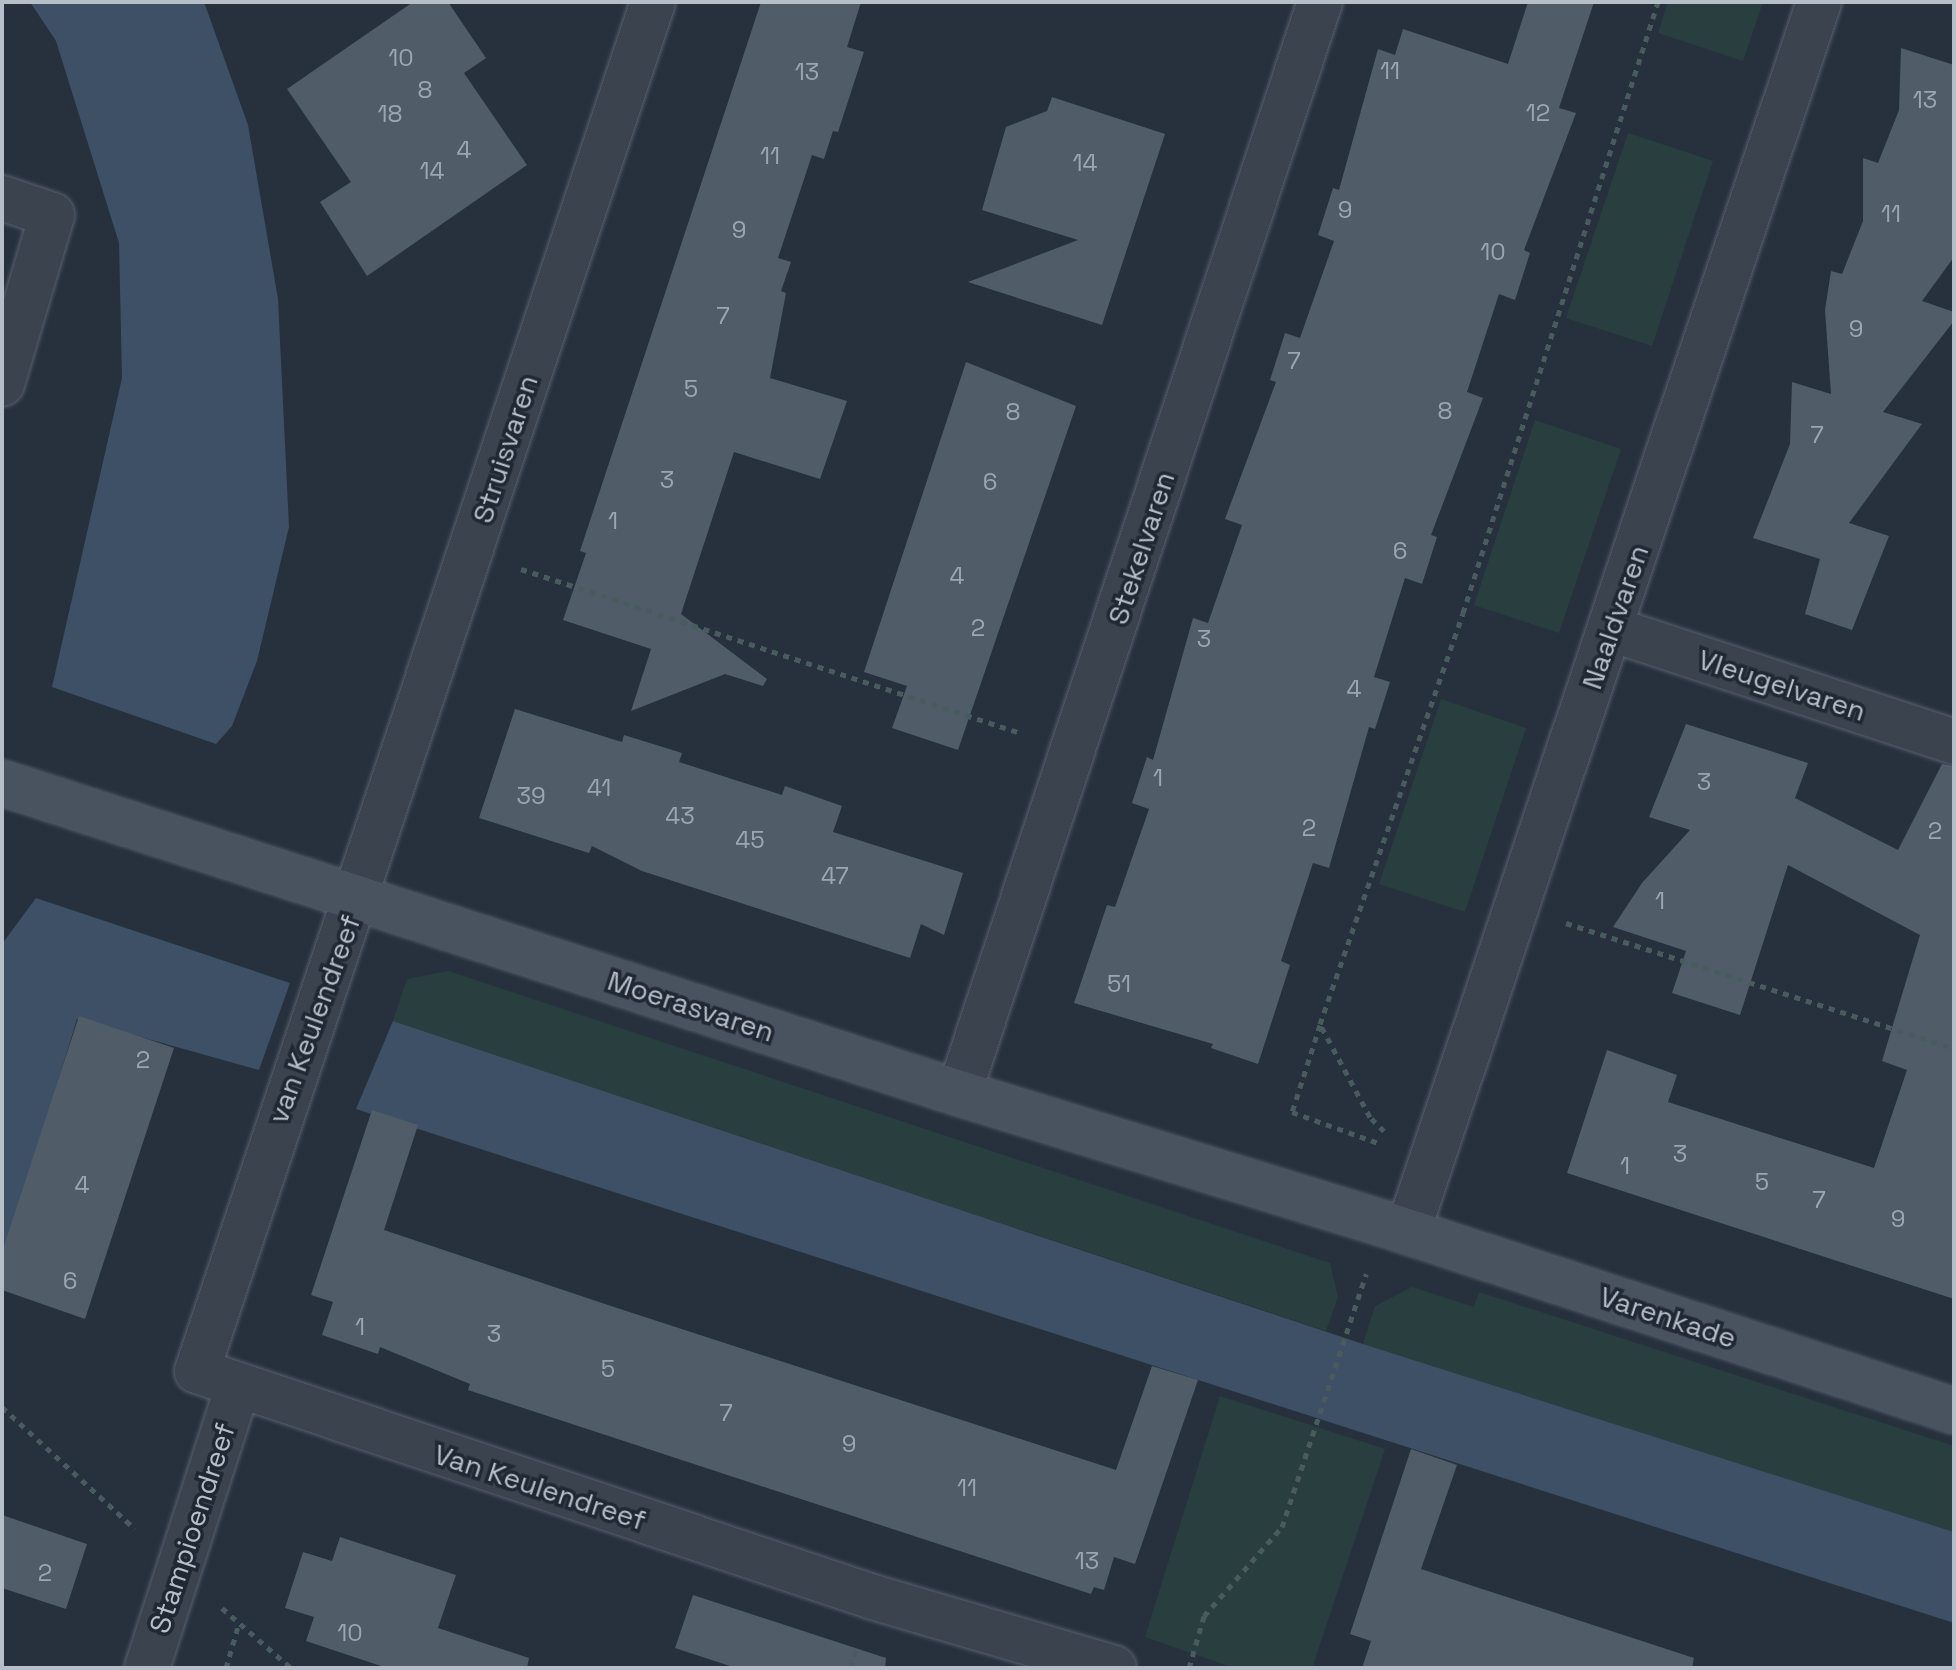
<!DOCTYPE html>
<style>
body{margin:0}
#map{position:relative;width:1956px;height:1670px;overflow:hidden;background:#26313d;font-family:"Space Grotesk",sans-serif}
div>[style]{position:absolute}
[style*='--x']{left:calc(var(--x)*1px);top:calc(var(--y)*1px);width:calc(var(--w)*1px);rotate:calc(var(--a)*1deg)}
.green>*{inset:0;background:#293f3f}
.water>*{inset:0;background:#3d5065}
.building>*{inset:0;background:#505c68}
.path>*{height:5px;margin-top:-2.5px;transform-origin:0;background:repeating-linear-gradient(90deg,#485c5d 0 6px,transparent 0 12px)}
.roads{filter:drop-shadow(0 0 2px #58616b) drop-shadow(0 0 2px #58616b)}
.street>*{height:44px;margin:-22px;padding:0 22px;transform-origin:22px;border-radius:22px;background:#3a434e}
.secondary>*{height:44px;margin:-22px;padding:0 22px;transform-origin:22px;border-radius:22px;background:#495360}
span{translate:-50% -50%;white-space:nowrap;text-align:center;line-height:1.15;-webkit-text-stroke:7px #1f2833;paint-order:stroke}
.number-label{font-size:24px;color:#9ca6b0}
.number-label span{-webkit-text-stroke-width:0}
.street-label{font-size:28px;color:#b6bec8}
.frame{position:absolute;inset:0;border:4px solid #b6bec8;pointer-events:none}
</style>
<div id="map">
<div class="green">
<div style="clip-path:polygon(1668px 2px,1763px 2px,1743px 61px,1658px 33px)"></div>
<div style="clip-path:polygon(1628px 133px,1713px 161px,1652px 346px,1566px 318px)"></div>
<div style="clip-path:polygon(1535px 420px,1621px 449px,1559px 633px,1474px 605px)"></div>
<div style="clip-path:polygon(1441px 699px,1526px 728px,1465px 912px,1379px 884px)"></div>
<div style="clip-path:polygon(448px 971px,1330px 1263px,1338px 1297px,1326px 1331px,393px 1021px,407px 979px)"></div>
<div style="clip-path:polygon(1412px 1287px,1474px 1307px,1479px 1292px,1954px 1446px,1954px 1532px,1363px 1344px,1375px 1306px)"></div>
<div style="clip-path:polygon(1220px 1396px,1385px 1449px,1312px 1668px,1234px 1668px,1145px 1637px)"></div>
</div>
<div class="water">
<div style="clip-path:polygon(30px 2px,204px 2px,248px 125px,278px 299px,289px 527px,257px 661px,232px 726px,216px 744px,52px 687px,122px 378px,119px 243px,56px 41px)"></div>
<div style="clip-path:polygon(36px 898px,290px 983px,259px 1070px,77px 1019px,2px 1264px,2px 944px)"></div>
<div style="clip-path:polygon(393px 1021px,1363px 1344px,1954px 1532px,1954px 1623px,356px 1109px)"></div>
</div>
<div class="building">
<div style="clip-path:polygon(413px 2px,448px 2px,486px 58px,464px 73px,527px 165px,367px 276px,320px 202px,351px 182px,287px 89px)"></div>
<div style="clip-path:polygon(761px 2px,861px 2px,847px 47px,864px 52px,838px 132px,833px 131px,824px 159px,812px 155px,778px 258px,791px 262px,781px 291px,786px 293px,770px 378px,847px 401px,820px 479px,734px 452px,681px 614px,767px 679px,763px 686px,725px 674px,631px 711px,651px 649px,563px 620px,586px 553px,580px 551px)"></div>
<div style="clip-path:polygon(1528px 2px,1594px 2px,1559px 108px,1576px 113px,1524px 250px,1530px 253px,1515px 300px,1499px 294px,1467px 392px,1483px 398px,1431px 535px,1437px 537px,1422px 584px,1405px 578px,1374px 677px,1390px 682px,1375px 729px,1369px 727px,1329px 868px,1313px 863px,1281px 961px,1290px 965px,1258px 1064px,1211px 1048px,1213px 1044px,1074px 1003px,1107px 905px,1115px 907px,1149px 809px,1132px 803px,1147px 757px,1153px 760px,1193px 618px,1208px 623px,1242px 525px,1225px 519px,1276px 382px,1270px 380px,1285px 333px,1300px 338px,1334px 241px,1318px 235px,1333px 188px,1339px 190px,1378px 49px,1395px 55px,1403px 29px,1508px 64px)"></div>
<div style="clip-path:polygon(1901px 48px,1954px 65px,1954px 257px,1922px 301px,1954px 312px,1954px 321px,1883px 412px,1922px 424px,1849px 523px,1889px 536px,1852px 630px,1805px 614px,1820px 559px,1753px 538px,1790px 444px,1792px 382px,1831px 394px,1825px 310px,1831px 271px,1842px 274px,1863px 221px,1863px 158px,1878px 163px,1899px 110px)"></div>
<div style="clip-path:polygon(1052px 97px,1165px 134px,1102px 325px,968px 282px,1078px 240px,982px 210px,1006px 127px,1047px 111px)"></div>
<div style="clip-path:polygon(966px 362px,1076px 406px,958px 750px,892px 728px,907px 686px,864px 672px)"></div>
<div style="clip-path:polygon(515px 709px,622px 742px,624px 735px,682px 753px,679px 762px,782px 795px,785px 786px,842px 806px,833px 832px,963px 873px,944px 935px,921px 924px,910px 958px,642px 871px,592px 846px,589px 853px,479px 818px)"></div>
<div style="clip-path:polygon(1686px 724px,1808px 763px,1795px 798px,1898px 850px,1942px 764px,1954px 766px,1954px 1299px,1567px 1173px,1607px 1050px,1677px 1075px,1668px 1102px,1874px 1168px,1907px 1070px,1882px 1061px,1920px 935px,1788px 865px,1740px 1015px,1672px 993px,1686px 951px,1613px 927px,1642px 883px,1690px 830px,1649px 817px)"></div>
<div style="clip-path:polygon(79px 1016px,174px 1048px,85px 1319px,2px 1290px,2px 1252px)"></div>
<div style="clip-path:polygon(372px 1110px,418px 1125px,384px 1230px,614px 1307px,1116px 1470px,1152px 1366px,1198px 1380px,1135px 1564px,1114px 1557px,1104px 1590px,1094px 1587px,1091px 1594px,468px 1390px,470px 1384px,380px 1347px,378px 1354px,322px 1335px,333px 1302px,311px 1295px)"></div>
<div style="clip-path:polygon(1411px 1449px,1457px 1465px,1421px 1569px,1694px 1658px,1692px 1668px,1362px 1668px,1371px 1641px,1350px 1634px)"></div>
<div style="clip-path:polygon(2px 1515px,87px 1544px,66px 1609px,2px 1588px)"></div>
<div style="clip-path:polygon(340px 1537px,456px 1575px,438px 1628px,529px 1658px,527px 1668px,387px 1668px,306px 1641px,314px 1617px,285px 1608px,303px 1552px,332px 1561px)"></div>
<div style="clip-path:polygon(693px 1595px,886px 1658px,885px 1668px,736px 1668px,675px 1648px)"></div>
</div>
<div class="path">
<div style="--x:521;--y:569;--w:526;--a:18.16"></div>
<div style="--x:1566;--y:923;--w:408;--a:17.9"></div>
<div style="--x:1320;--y:1025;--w:91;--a:107.8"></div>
<div style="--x:1292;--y:1112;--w:95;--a:19.8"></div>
<div style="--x:1384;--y:1131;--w:20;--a:-135"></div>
<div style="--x:1370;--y:1117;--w:106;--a:-118.3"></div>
<div style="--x:1320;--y:1024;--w:435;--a:-70.8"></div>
<div style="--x:1463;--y:613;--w:641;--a:-72.3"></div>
<div style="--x:2;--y:1407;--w:180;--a:42.5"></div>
<div style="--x:222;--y:1608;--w:91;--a:41"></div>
<div style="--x:226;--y:1668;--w:47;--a:-73.9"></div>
<div style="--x:851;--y:1668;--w:21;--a:-73"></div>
<div style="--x:1189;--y:1668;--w:54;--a:-73.9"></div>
<div style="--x:1204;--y:1616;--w:118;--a:-48.8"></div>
<div style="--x:1282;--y:1527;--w:267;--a:-71.6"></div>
</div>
<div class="roads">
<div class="street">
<div style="--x:653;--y:2;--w:1443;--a:108.42"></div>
<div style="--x:197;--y:1371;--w:713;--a:18.49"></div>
<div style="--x:873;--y:1597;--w:251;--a:16.4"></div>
<div style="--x:2;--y:198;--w:53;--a:18.8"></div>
<div style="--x:52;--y:215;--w:176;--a:106.5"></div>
<div style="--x:1611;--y:629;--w:361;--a:18.2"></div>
<div style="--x:959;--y:1093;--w:1149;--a:-71.69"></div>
<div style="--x:1408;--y:1231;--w:1296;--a:-71.51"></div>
<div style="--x:147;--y:1668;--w:295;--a:-72.1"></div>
</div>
<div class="secondary">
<div style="--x:2;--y:783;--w:1006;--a:17.95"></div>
<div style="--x:959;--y:1093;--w:443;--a:17.1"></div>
<div style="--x:1382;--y:1223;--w:602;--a:18.19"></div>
</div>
</div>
<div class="number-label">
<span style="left:401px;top:58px">10</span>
<span style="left:1390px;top:71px">11</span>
<span style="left:807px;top:72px">13</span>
<span style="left:425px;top:90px">8</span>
<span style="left:1925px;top:100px">13</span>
<span style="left:1538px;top:113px">12</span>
<span style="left:390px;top:114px">18</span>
<span style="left:464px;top:150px">4</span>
<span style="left:770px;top:156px">11</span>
<span style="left:1085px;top:163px">14</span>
<span style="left:432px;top:171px">14</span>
<span style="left:1345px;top:210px">9</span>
<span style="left:1891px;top:214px">11</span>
<span style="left:739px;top:230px">9</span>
<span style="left:1493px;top:252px">10</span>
<span style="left:723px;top:316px">7</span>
<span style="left:1856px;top:329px">9</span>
<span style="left:1294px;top:361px">7</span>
<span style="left:691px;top:389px">5</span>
<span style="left:1445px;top:411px">8</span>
<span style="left:1013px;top:412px">8</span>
<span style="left:1817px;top:435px">7</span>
<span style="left:667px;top:480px">3</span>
<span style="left:990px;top:482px">6</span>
<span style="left:613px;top:521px">1</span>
<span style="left:1400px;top:551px">6</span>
<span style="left:957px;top:576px">4</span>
<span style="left:978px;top:628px">2</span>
<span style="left:1204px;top:639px">3</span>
<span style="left:1354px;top:689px">4</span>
<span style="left:1158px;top:778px">1</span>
<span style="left:1704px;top:782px">3</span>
<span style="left:599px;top:788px">41</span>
<span style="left:531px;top:796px">39</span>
<span style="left:680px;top:816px">43</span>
<span style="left:1309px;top:828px">2</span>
<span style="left:1935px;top:831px">2</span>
<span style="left:750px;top:840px">45</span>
<span style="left:835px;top:876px">47</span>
<span style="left:1660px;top:901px">1</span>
<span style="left:1119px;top:984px">51</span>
<span style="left:143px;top:1060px">2</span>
<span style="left:1680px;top:1154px">3</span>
<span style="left:1625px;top:1166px">1</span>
<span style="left:1762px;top:1182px">5</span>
<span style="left:82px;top:1185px">4</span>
<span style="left:1819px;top:1200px">7</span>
<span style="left:1898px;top:1219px">9</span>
<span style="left:70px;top:1281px">6</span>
<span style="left:360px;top:1327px">1</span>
<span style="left:494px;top:1334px">3</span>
<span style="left:608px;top:1369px">5</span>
<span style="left:726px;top:1413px">7</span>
<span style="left:849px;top:1444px">9</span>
<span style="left:967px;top:1488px">11</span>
<span style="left:1087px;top:1561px">13</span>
<span style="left:45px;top:1573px">2</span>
<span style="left:350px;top:1633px">10</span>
</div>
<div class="street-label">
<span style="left:505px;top:449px;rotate:-72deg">Struisvaren</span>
<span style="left:1141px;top:548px;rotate:-72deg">Stekelvaren</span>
<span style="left:1615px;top:617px;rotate:-71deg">Naaldvaren</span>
<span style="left:1782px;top:685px;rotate:18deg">Vleugelvaren</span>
<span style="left:691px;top:1006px;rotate:18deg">Moerasvaren</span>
<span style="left:314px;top:1019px;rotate:-70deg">van Keulendreef</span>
<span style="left:1668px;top:1317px;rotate:18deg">Varenkade</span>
<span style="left:540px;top:1487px;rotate:18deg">Van Keulendreef</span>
<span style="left:192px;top:1528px;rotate:-72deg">Stampioendreef</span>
</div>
<div class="frame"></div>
</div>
